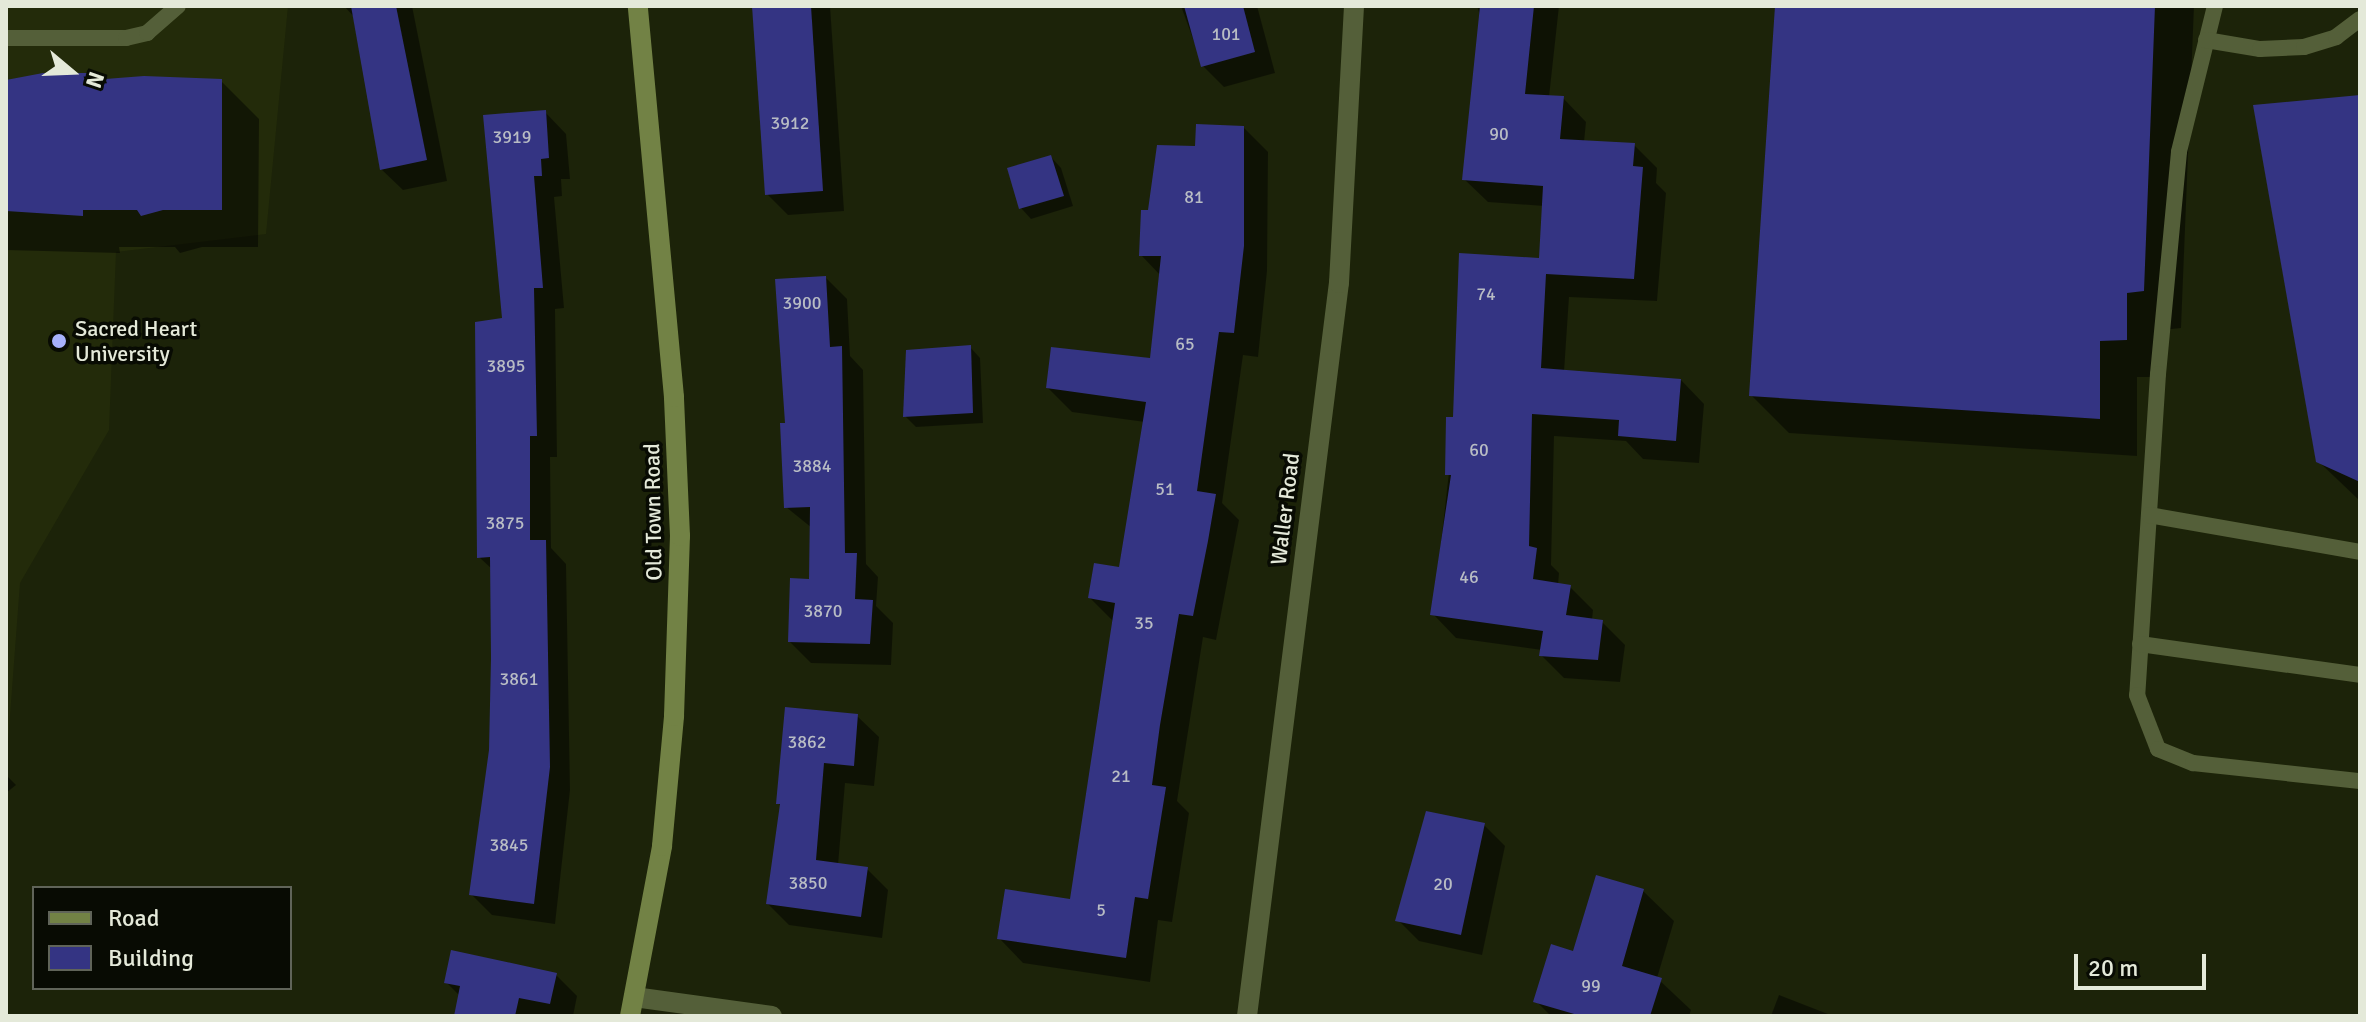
<!DOCTYPE html>
<style>
body{margin:0}
#map{position:relative;width:2366px;height:1022px;overflow:hidden;background:#1c2309;font-family:Signika,sans-serif}
div>[style]{position:absolute}
[style*='--x']{left:calc(var(--x)*1px);top:calc(var(--y)*1px);width:calc(var(--w)*1px);rotate:calc(var(--a)*1deg)}
.built>*{inset:0;background:#232b0a}
.shadow>*{inset:0;background:#0007}
.building>*{inset:0;background:#343483}
.service>*{height:16px;margin:-8px;padding:0 8px;transform-origin:8px;border-radius:8px;background:#545f39}
.minor>*{height:20px;margin:-10px;padding:0 10px;transform-origin:10px;border-radius:10px;background:#545f39}
.secondary>*{height:20px;margin:-10px;padding:0 10px;transform-origin:10px;border-radius:10px;background:#728245}
.dots>*{width:22px;height:22px;translate:-50% -50%;box-sizing:border-box;border:4px solid #080b03;border-radius:50%}
span{translate:-50% -50%;white-space:nowrap;text-align:center;line-height:1.15;-webkit-text-stroke:7px #080b03;paint-order:stroke}
.number-label{font-size:18px;color:#b8bcc4}
.number-label span{-webkit-text-stroke-width:0}
.poi-label{font-size:22px;color:#e4e9d9}
.left{translate:0 -50%;text-align:left}
.street-label{font-size:22px;color:#e4e9d9}
.frame{position:absolute;inset:0;border:8px solid #e4e9d9;pointer-events:none}
.legend{position:absolute;left:32px;top:886px;width:260px;height:104px;box-sizing:border-box;background:#080b03;border:2px solid #606459;margin:0;padding:10px 14px;list-style:none;font-size:24px;color:#e4e9d9}
.legend li{display:flex;align-items:center;gap:16px;height:40px}
.legend b{width:40px;border:2px solid #606459}
.north{position:absolute;left:32px;top:32px;width:80px;height:80px;-webkit-text-stroke:6px #080b03;paint-order:stroke;rotate:109deg;font-size:22px;font-weight:700;line-height:32px;text-align:center;color:#e4e9d9}
.north::after{content:'';display:block;margin:auto;width:28px;height:36px;background:#e4e9d9;clip-path:polygon(50% 0,100% 100%,50% 72%,0 100%)}
.scale{position:absolute;left:2074px;top:954px;width:132px;height:36px;box-sizing:border-box;border:4px solid #e4e9d9;border-top:0;padding-left:10px;font-size:24px;line-height:28px;white-space:nowrap;color:#e4e9d9;-webkit-text-stroke:6px #080b03;paint-order:stroke}
</style>
<div id="map">
<div class="built">
<div style="clip-path:polygon(6px 6px,288px 6px,266px 234px,116px 252px,109px 430px,20px 583px,6px 769px)"></div>
</div>
<div class="shadow">
<div style="clip-path:polygon(344px 6px,412px 6px,447px 181px,403px 190px,381px 169px,356px 19px)"></div>
<div style="clip-path:polygon(755px 6px,830px 6px,844px 211px,788px 215px,767px 194px)"></div>
<div style="clip-path:polygon(1181px 6px,1257px 6px,1275px 73px,1224px 87px,1203px 66px)"></div>
<div style="clip-path:polygon(1477px 6px,1559px 6px,1549px 97px,1563px 98px,1586px 122px,1584px 142px,1634px 145px,1657px 168px,1656px 183px,1666px 193px,1657px 301px,1569px 297px,1564px 372px,1681px 380px,1704px 404px,1699px 463px,1643px 459px,1626px 441px,1554px 436px,1551px 565px,1559px 573px,1558px 585px,1570px 587px,1593px 610px,1592px 620px,1602px 622px,1625px 645px,1620px 682px,1564px 678px,1541px 655px,1542px 650px,1456px 638px,1433px 614px,1455px 419px,1541px 260px,1544px 206px,1488px 202px,1464px 179px,1481px 18px)"></div>
<div style="clip-path:polygon(1777px 6px,2194px 6px,2181px 328px,2163px 330px,2164px 377px,2137px 377px,2137px 456px,1789px 433px,1751px 395px)"></div>
<div style="clip-path:polygon(22px 77px,221px 81px,259px 119px,258px 247px,202px 247px,180px 253px,175px 247px,119px 247px,120px 253px,6px 250px,6px 109px)"></div>
<div style="clip-path:polygon(2360px 97px,2360px 501px,2318px 461px)"></div>
<div style="clip-path:polygon(545px 112px,566px 134px,570px 179px,561px 179px,562px 196px,554px 197px,564px 308px,555px 309px,557px 457px,550px 457px,551px 548px,566px 564px,570px 790px,555px 924px,492px 915px,471px 894px,491px 750px,493px 570px,479px 557px,504px 320px)"></div>
<div style="clip-path:polygon(1244px 128px,1268px 152px,1267px 271px,1258px 357px,1243px 355px,1222px 503px,1239px 520px,1216px 640px,1203px 637px,1177px 801px,1189px 813px,1172px 922px,1158px 920px,1150px 982px,1023px 963px,999px 938px,1071px 901px,1114px 622px,1090px 598px,1120px 569px,1145px 422px,1072px 412px,1048px 388px,1152px 360px,1161px 276px,1141px 255px,1149px 212px,1197px 148px)"></div>
<div style="clip-path:polygon(1051px 157px,1061px 168px,1073px 206px,1031px 219px,1021px 208px)"></div>
<div style="clip-path:polygon(826px 278px,847px 299px,850px 356px,863px 370px,866px 564px,878px 577px,876px 606px,893px 623px,891px 665px,811px 663px,790px 642px,810px 581px,812px 528px,786px 507px,787px 424px)"></div>
<div style="clip-path:polygon(970px 347px,980px 358px,983px 423px,916px 427px,905px 416px)"></div>
<div style="clip-path:polygon(857px 716px,879px 737px,874px 786px,845px 783px,838px 865px,867px 869px,888px 890px,882px 938px,789px 925px,768px 904px,782px 807px,778px 803px)"></div>
<div style="clip-path:polygon(6px 775px,16px 785px,6px 793px)"></div>
<div style="clip-path:polygon(1484px 825px,1505px 846px,1482px 955px,1419px 941px,1398px 920px)"></div>
<div style="clip-path:polygon(1643px 891px,1674px 921px,1657px 978px,1691px 1010px,1689px 1016px,1551px 1016px,1536px 1001px,1574px 953px)"></div>
<div style="clip-path:polygon(556px 975px,577px 996px,573px 1016px,456px 1016px,460px 996px,446px 982px)"></div>
<div style="clip-path:polygon(1779px 995px,1833px 1016px,1771px 1016px)"></div>
</div>
<div class="building">
<div style="clip-path:polygon(351px 6px,396px 6px,427px 160px,380px 170px)"></div>
<div style="clip-path:polygon(752px 6px,811px 6px,823px 191px,765px 195px)"></div>
<div style="clip-path:polygon(1184px 6px,1243px 6px,1255px 52px,1201px 67px)"></div>
<div style="clip-path:polygon(1480px 6px,1534px 6px,1525px 94px,1564px 96px,1560px 139px,1635px 143px,1633px 166px,1643px 167px,1634px 279px,1546px 274px,1541px 368px,1681px 379px,1676px 441px,1618px 436px,1619px 420px,1532px 414px,1529px 546px,1537px 548px,1533px 579px,1571px 585px,1566px 615px,1603px 620px,1598px 660px,1539px 656px,1543px 631px,1430px 615px,1451px 475px,1445px 475px,1446px 417px,1453px 417px,1459px 253px,1539px 258px,1543px 186px,1462px 180px)"></div>
<div style="clip-path:polygon(1775px 6px,2155px 6px,2144px 291px,2127px 293px,2127px 340px,2100px 341px,2100px 419px,1749px 396px)"></div>
<div style="clip-path:polygon(43px 73px,92px 73px,92px 80px,144px 76px,222px 79px,222px 210px,163px 210px,141px 216px,137px 210px,83px 210px,83px 216px,6px 211px,6px 80px)"></div>
<div style="clip-path:polygon(2360px 95px,2360px 482px,2316px 462px,2253px 105px)"></div>
<div style="clip-path:polygon(546px 110px,549px 158px,541px 159px,542px 176px,534px 176px,543px 288px,534px 288px,537px 436px,530px 436px,530px 540px,546px 540px,550px 767px,534px 904px,469px 895px,489px 750px,491px 658px,490px 557px,477px 558px,475px 322px,502px 318px,483px 115px)"></div>
<div style="clip-path:polygon(1196px 124px,1244px 126px,1244px 246px,1234px 333px,1219px 332px,1197px 491px,1216px 494px,1208px 541px,1193px 616px,1179px 614px,1160px 725px,1152px 785px,1166px 787px,1148px 899px,1135px 897px,1126px 958px,997px 939px,1005px 889px,1070px 899px,1115px 603px,1088px 598px,1094px 563px,1119px 567px,1146px 402px,1046px 388px,1051px 347px,1150px 358px,1161px 256px,1139px 256px,1141px 210px,1148px 210px,1157px 145px,1195px 146px)"></div>
<div style="clip-path:polygon(1051px 155px,1064px 196px,1019px 209px,1007px 168px)"></div>
<div style="clip-path:polygon(826px 276px,830px 347px,842px 346px,845px 553px,857px 553px,855px 599px,873px 600px,870px 644px,788px 642px,790px 578px,809px 579px,810px 507px,784px 508px,780px 423px,785px 423px,775px 279px)"></div>
<div style="clip-path:polygon(971px 345px,973px 413px,903px 417px,906px 350px)"></div>
<div style="clip-path:polygon(785px 707px,858px 714px,854px 766px,824px 763px,816px 860px,868px 867px,861px 917px,766px 904px,780px 804px,776px 804px)"></div>
<div style="clip-path:polygon(1426px 811px,1485px 823px,1461px 935px,1395px 921px)"></div>
<div style="clip-path:polygon(1596px 875px,1644px 889px,1622px 966px,1662px 978px,1650px 1016px,1581px 1016px,1533px 1002px,1551px 944px,1573px 951px)"></div>
<div style="clip-path:polygon(451px 950px,557px 973px,550px 1004px,519px 998px,515px 1016px,454px 1016px,460px 986px,444px 983px)"></div>
</div>
<div class="service">
<div style="--x:2215;--y:6;--w:150;--a:103.9"></div>
<div style="--x:2179;--y:152;--w:223;--a:95.4"></div>
<div style="--x:2158;--y:374;--w:322;--a:93.7"></div>
<div style="--x:2137;--y:695;--w:58;--a:68.7"></div>
<div style="--x:2158;--y:749;--w:38;--a:22"></div>
<div style="--x:2193;--y:763;--w:168;--a:6.2"></div>
<div style="--x:6;--y:38;--w:120;--a:0"></div>
<div style="--x:126;--y:38;--w:22;--a:-13"></div>
<div style="--x:147;--y:33;--w:41;--a:-41.1"></div>
<div style="--x:2206;--y:40;--w:55;--a:9.5"></div>
<div style="--x:2260;--y:49;--w:44;--a:-2.6"></div>
<div style="--x:2304;--y:47;--w:34;--a:-17"></div>
<div style="--x:2336;--y:37;--w:30;--a:-37"></div>
<div style="--x:2149;--y:515;--w:214;--a:9.9"></div>
<div style="--x:2140;--y:644;--w:222;--a:8"></div>
</div>
<div class="minor">
<div style="--x:634;--y:997;--w:139;--a:7.8"></div>
<div style="--x:1247;--y:1016;--w:739;--a:-82.85"></div>
<div style="--x:1339;--y:283;--w:277;--a:-86.9"></div>
</div>
<div class="secondary">
<div style="--x:630;--y:1016;--w:173;--a:-79.3"></div>
<div style="--x:662;--y:846;--w:131;--a:-84.7"></div>
<div style="--x:674;--y:716;--w:180;--a:-88.1"></div>
<div style="--x:680;--y:536;--w:139;--a:-92.5"></div>
<div style="--x:674;--y:397;--w:393;--a:-95.3"></div>
</div>
<div class="dots">
<div style="left:59px;top:341px;background:#a7b1fc"></div>
</div>
<div class="number-label">
<span style="left:1226px;top:34px">101</span>
<span style="left:790px;top:123px">3912</span>
<span style="left:1499px;top:134px">90</span>
<span style="left:512px;top:137px">3919</span>
<span style="left:1194px;top:197px">81</span>
<span style="left:1486px;top:294px">74</span>
<span style="left:802px;top:303px">3900</span>
<span style="left:1185px;top:344px">65</span>
<span style="left:506px;top:366px">3895</span>
<span style="left:1479px;top:450px">60</span>
<span style="left:812px;top:466px">3884</span>
<span style="left:1165px;top:489px">51</span>
<span style="left:505px;top:523px">3875</span>
<span style="left:1469px;top:577px">46</span>
<span style="left:823px;top:611px">3870</span>
<span style="left:1144px;top:623px">35</span>
<span style="left:519px;top:679px">3861</span>
<span style="left:807px;top:742px">3862</span>
<span style="left:1121px;top:776px">21</span>
<span style="left:509px;top:845px">3845</span>
<span style="left:808px;top:883px">3850</span>
<span style="left:1443px;top:884px">20</span>
<span style="left:1101px;top:910px">5</span>
<span style="left:1591px;top:986px">99</span>
</div>
<div class="poi-label">
<span class="left" style="left:75px;top:341px">Sacred Heart<br>University</span>
</div>
<div class="street-label">
<span style="left:1285px;top:509px;rotate:-83deg">Waller Road</span>
<span style="left:653px;top:512px;rotate:-91deg">Old Town Road</span>
</div>
<div class="frame"></div>
<ul class="legend">
<li><b style="height:10px;background:#728245"></b>Road</li>
<li><b style="height:22px;background:#343483"></b>Building</li>
</ul>
<div class="north">N</div>
<div class="scale">20 m</div>
</div>
